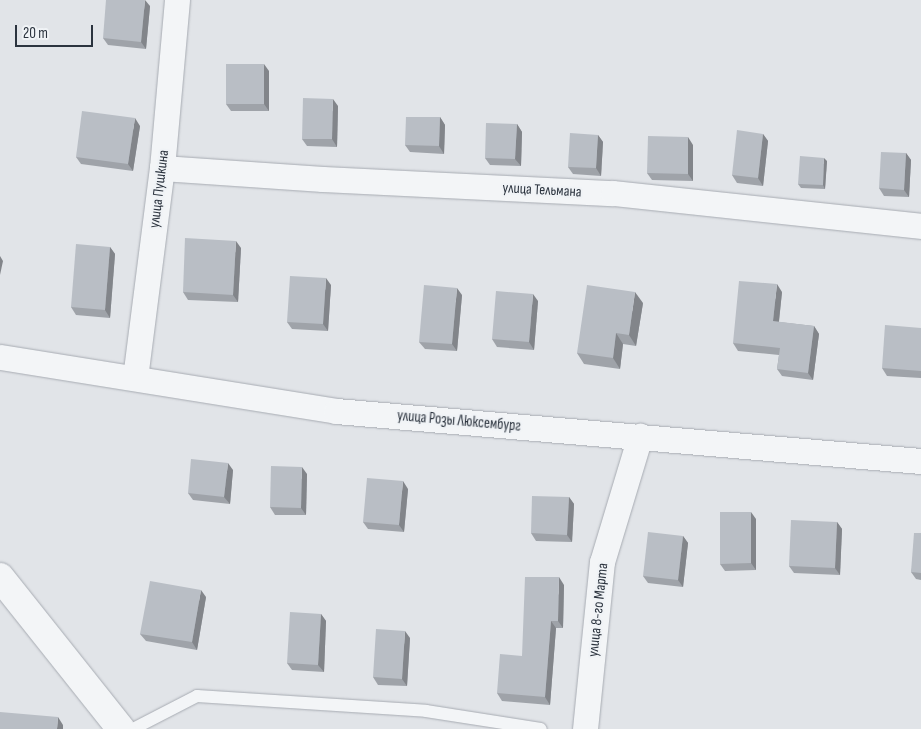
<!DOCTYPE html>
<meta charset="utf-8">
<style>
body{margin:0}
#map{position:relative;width:921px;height:729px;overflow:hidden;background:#e1e4e8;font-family:"Sofia Sans Condensed",sans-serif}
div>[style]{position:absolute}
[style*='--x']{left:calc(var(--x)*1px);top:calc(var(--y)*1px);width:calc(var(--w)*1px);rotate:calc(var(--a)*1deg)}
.roads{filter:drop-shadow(0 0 1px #a7abb2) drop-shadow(0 0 1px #a7abb2)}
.service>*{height:12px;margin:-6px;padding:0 6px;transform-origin:6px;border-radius:6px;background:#f3f5f7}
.minor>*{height:25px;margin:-12.5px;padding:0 12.5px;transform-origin:12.5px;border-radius:12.5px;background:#f3f5f7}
.tertiary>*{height:28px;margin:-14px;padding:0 14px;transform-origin:14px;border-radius:14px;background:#f3f5f7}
.wall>*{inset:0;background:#9fa3a9}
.shaded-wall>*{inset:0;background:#82858a}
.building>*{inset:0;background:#b9bec5}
span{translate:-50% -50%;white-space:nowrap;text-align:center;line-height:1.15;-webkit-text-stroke:4.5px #f0f3f6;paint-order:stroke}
.street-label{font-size:15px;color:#2b333e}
.scale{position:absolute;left:15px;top:25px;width:78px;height:22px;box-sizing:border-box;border:2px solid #2b333e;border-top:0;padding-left:6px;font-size:15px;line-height:18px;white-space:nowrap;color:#2b333e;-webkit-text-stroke:4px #f0f3f6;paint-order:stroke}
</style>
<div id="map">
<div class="roads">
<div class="service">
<div style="--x:133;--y:729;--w:72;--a:-27.3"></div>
<div style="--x:197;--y:696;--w:229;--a:3.7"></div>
<div style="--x:426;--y:711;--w:116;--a:8.9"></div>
</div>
<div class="minor">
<div style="--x:162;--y:168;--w:161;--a:3.9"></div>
<div style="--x:323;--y:179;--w:290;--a:2.8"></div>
<div style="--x:613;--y:193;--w:310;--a:6.1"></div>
<div style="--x:0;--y:357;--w:340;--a:9.1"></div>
<div style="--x:336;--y:411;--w:587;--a:4.89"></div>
<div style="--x:135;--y:378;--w:212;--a:-82.7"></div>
<div style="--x:162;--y:168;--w:169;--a:-84.9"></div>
<div style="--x:585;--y:729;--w:168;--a:-84.2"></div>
<div style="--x:602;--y:562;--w:132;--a:-73.2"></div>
</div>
<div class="tertiary">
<div style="--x:0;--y:577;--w:194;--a:51.5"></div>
</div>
</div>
<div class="wall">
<div style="clip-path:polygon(150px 6px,146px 49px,108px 45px,103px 38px)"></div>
<div style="clip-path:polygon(269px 71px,269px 111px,231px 111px,226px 104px)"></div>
<div style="clip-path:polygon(338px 106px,337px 147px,307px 146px,302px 139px)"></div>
<div style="clip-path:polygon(440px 117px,445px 125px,444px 154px,410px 152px,405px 145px)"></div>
<div style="clip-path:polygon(517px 124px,522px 132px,521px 166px,490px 165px,485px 158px)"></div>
<div style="clip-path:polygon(140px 126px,133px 171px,81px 164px,76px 157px)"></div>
<div style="clip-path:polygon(763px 134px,768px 141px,763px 186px,737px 183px,732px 175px)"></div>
<div style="clip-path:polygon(598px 135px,603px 142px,601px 176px,573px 174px,568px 167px)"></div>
<div style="clip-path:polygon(693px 145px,693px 181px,652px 180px,647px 173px)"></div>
<div style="clip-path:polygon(906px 153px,911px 160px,909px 197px,884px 196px,879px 188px)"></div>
<div style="clip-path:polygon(827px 161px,825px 189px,801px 188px,798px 184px)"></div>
<div style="clip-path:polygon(110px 247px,115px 254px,110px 318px,76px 315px,71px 307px)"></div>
<div style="clip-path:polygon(241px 248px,238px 302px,188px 300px,183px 292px)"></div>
<div style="clip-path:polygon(331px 285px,328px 331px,292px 329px,287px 322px)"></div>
<div style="clip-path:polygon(782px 292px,779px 322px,814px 326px,819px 334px,813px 380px,782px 376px,777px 369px,779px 355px,738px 351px,733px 343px)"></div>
<div style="clip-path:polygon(462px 295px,457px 351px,425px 349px,419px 342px)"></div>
<div style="clip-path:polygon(538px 301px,534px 350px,497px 347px,492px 339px)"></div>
<div style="clip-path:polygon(643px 303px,636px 346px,623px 344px,620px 369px,584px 364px,577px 353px)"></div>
<div style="clip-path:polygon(921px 328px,921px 378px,887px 376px,882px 368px)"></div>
<div style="clip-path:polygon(233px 470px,230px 504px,193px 500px,188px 493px)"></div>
<div style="clip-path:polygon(307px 474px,306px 515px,275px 515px,270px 507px)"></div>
<div style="clip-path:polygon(408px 489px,404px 532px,368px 529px,363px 522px)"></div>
<div style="clip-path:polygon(569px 497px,574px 504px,572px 542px,536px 541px,531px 533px)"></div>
<div style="clip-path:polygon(756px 519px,756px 570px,725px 571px,720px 564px)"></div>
<div style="clip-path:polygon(837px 522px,842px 529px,840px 575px,794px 573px,789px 566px)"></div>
<div style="clip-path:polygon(921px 533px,921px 580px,916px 579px,911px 572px)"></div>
<div style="clip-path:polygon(683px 536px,688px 543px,683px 587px,648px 583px,643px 576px)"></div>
<div style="clip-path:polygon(564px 585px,563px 628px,556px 628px,550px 705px,502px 701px,497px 693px,522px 656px)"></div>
<div style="clip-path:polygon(206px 597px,197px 650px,146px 641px,140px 634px)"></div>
<div style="clip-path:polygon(321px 614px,326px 621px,324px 672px,292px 670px,287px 663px)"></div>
<div style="clip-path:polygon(410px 638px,407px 686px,378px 685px,373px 677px)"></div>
</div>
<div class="shaded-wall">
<div style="clip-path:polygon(145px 0,150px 6px,146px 49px,141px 42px)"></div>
<div style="clip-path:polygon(264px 64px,269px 71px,269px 111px,264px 104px)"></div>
<div style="clip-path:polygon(333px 99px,338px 106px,337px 147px,332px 139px)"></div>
<div style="clip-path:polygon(440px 117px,445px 125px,444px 154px,439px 146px)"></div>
<div style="clip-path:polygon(135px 118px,140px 126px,133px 171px,128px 164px)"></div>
<div style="clip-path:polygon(517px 124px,522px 132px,521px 166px,515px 159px)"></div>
<div style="clip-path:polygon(763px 134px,768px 141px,763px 186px,758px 178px)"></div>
<div style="clip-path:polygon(598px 135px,603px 142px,601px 176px,596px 168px)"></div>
<div style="clip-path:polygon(688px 137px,693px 145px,693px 181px,688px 174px)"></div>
<div style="clip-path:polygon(906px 153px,911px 160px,909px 197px,904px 190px)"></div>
<div style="clip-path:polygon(824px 158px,827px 161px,825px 189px,823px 185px)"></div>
<div style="clip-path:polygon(236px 241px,241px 248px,238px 302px,233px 295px)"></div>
<div style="clip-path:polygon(110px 247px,115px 254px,110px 318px,105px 310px)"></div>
<div style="clip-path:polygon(0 256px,3px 261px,0 275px)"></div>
<div style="clip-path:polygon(326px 278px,331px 285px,328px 331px,323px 324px)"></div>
<div style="clip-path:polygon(777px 284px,782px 292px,778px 329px,773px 321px)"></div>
<div style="clip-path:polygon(457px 288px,462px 295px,457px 351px,452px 344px)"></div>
<div style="clip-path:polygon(635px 292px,643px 303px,636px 346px,629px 335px)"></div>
<div style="clip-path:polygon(533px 294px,538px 301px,534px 350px,529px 342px)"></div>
<div style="clip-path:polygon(814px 326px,819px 334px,813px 380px,808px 373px)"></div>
<div style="clip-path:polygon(616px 333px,623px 344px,620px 369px,613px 358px)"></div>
<div style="clip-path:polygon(228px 463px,233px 470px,230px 504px,224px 497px)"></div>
<div style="clip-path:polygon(302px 467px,307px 474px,306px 515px,301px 508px)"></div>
<div style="clip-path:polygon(403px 481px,408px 489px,404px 532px,399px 525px)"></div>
<div style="clip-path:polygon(569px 497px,574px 504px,572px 542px,567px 535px)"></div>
<div style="clip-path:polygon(751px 512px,756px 519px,756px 570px,751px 563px)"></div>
<div style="clip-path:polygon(837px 522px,842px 529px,840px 575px,835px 568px)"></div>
<div style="clip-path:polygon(683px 536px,688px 543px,683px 587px,678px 580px)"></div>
<div style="clip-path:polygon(559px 577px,564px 585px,563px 628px,558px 621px)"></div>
<div style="clip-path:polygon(201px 590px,206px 597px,197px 650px,192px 642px)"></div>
<div style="clip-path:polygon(321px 614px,326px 621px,324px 672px,318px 665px)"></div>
<div style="clip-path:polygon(551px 621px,556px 628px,550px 705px,545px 697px)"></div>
<div style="clip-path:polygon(405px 631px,410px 638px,407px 686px,402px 679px)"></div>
<div style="clip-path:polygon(58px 717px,63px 725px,63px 729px,57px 729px)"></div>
</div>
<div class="building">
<div style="clip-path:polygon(106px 0,145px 0,141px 42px,103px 38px)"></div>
<div style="clip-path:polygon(226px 64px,264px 64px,264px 104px,226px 104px)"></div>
<div style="clip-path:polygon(303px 98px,333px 99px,332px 139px,302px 139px)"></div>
<div style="clip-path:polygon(82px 111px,135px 118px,128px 164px,76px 157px)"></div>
<div style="clip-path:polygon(406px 117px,440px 117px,439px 146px,405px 145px)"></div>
<div style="clip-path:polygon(486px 123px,517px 124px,515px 159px,485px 158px)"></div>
<div style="clip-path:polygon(737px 130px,763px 134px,758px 178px,732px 175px)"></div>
<div style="clip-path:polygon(570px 133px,598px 135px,596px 168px,568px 167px)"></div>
<div style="clip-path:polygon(648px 136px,688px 137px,688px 174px,647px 173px)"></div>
<div style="clip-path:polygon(881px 152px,906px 153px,904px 190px,879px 188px)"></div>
<div style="clip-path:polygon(800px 156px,824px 158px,823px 185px,798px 184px)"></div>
<div style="clip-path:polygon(185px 238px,236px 241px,233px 295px,183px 292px)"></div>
<div style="clip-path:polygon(76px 244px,110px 247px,105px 310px,71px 307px)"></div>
<div style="clip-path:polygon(290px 276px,326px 278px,323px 324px,287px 322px)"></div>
<div style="clip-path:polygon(739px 281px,777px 284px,773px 321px,814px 326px,808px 373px,777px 369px,780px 348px,733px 343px)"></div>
<div style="clip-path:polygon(424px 285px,457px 288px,452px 344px,419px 342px)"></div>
<div style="clip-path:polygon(587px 285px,635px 292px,629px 335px,616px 333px,613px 358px,577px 353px)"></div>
<div style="clip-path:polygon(496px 291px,533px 294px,529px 342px,492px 339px)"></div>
<div style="clip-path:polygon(885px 325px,921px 328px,921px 371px,882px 368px)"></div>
<div style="clip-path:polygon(191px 459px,228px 463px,224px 497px,188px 493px)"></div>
<div style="clip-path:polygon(271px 466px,302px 467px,301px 508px,270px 507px)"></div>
<div style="clip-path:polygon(367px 478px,403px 481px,399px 525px,363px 522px)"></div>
<div style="clip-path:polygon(532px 496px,569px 497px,567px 535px,531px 533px)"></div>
<div style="clip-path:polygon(720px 512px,751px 512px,751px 563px,720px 564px)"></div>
<div style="clip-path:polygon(791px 520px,837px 522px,835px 568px,789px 566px)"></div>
<div style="clip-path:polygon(648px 532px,683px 536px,678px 580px,643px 576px)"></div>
<div style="clip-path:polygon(914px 533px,921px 533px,921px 573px,911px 572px)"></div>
<div style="clip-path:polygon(525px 577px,559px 577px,558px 621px,551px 621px,545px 697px,497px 693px,500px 654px,522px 656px)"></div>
<div style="clip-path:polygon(150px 581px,201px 590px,192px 642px,140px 634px)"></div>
<div style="clip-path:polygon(290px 612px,321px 614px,318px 665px,287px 663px)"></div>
<div style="clip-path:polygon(376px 629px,405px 631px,402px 679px,373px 677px)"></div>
<div style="clip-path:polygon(0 712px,58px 717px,57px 729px,0 729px)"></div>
</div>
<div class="street-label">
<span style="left:159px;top:189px;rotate:-83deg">улица Пушкина</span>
<span style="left:542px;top:190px;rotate:3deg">улица Тельмана</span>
<span style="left:459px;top:421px;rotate:5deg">улица Розы Люксембург</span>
<span style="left:598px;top:610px;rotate:-84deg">улица 8-го Марта</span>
</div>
<div class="scale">20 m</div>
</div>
